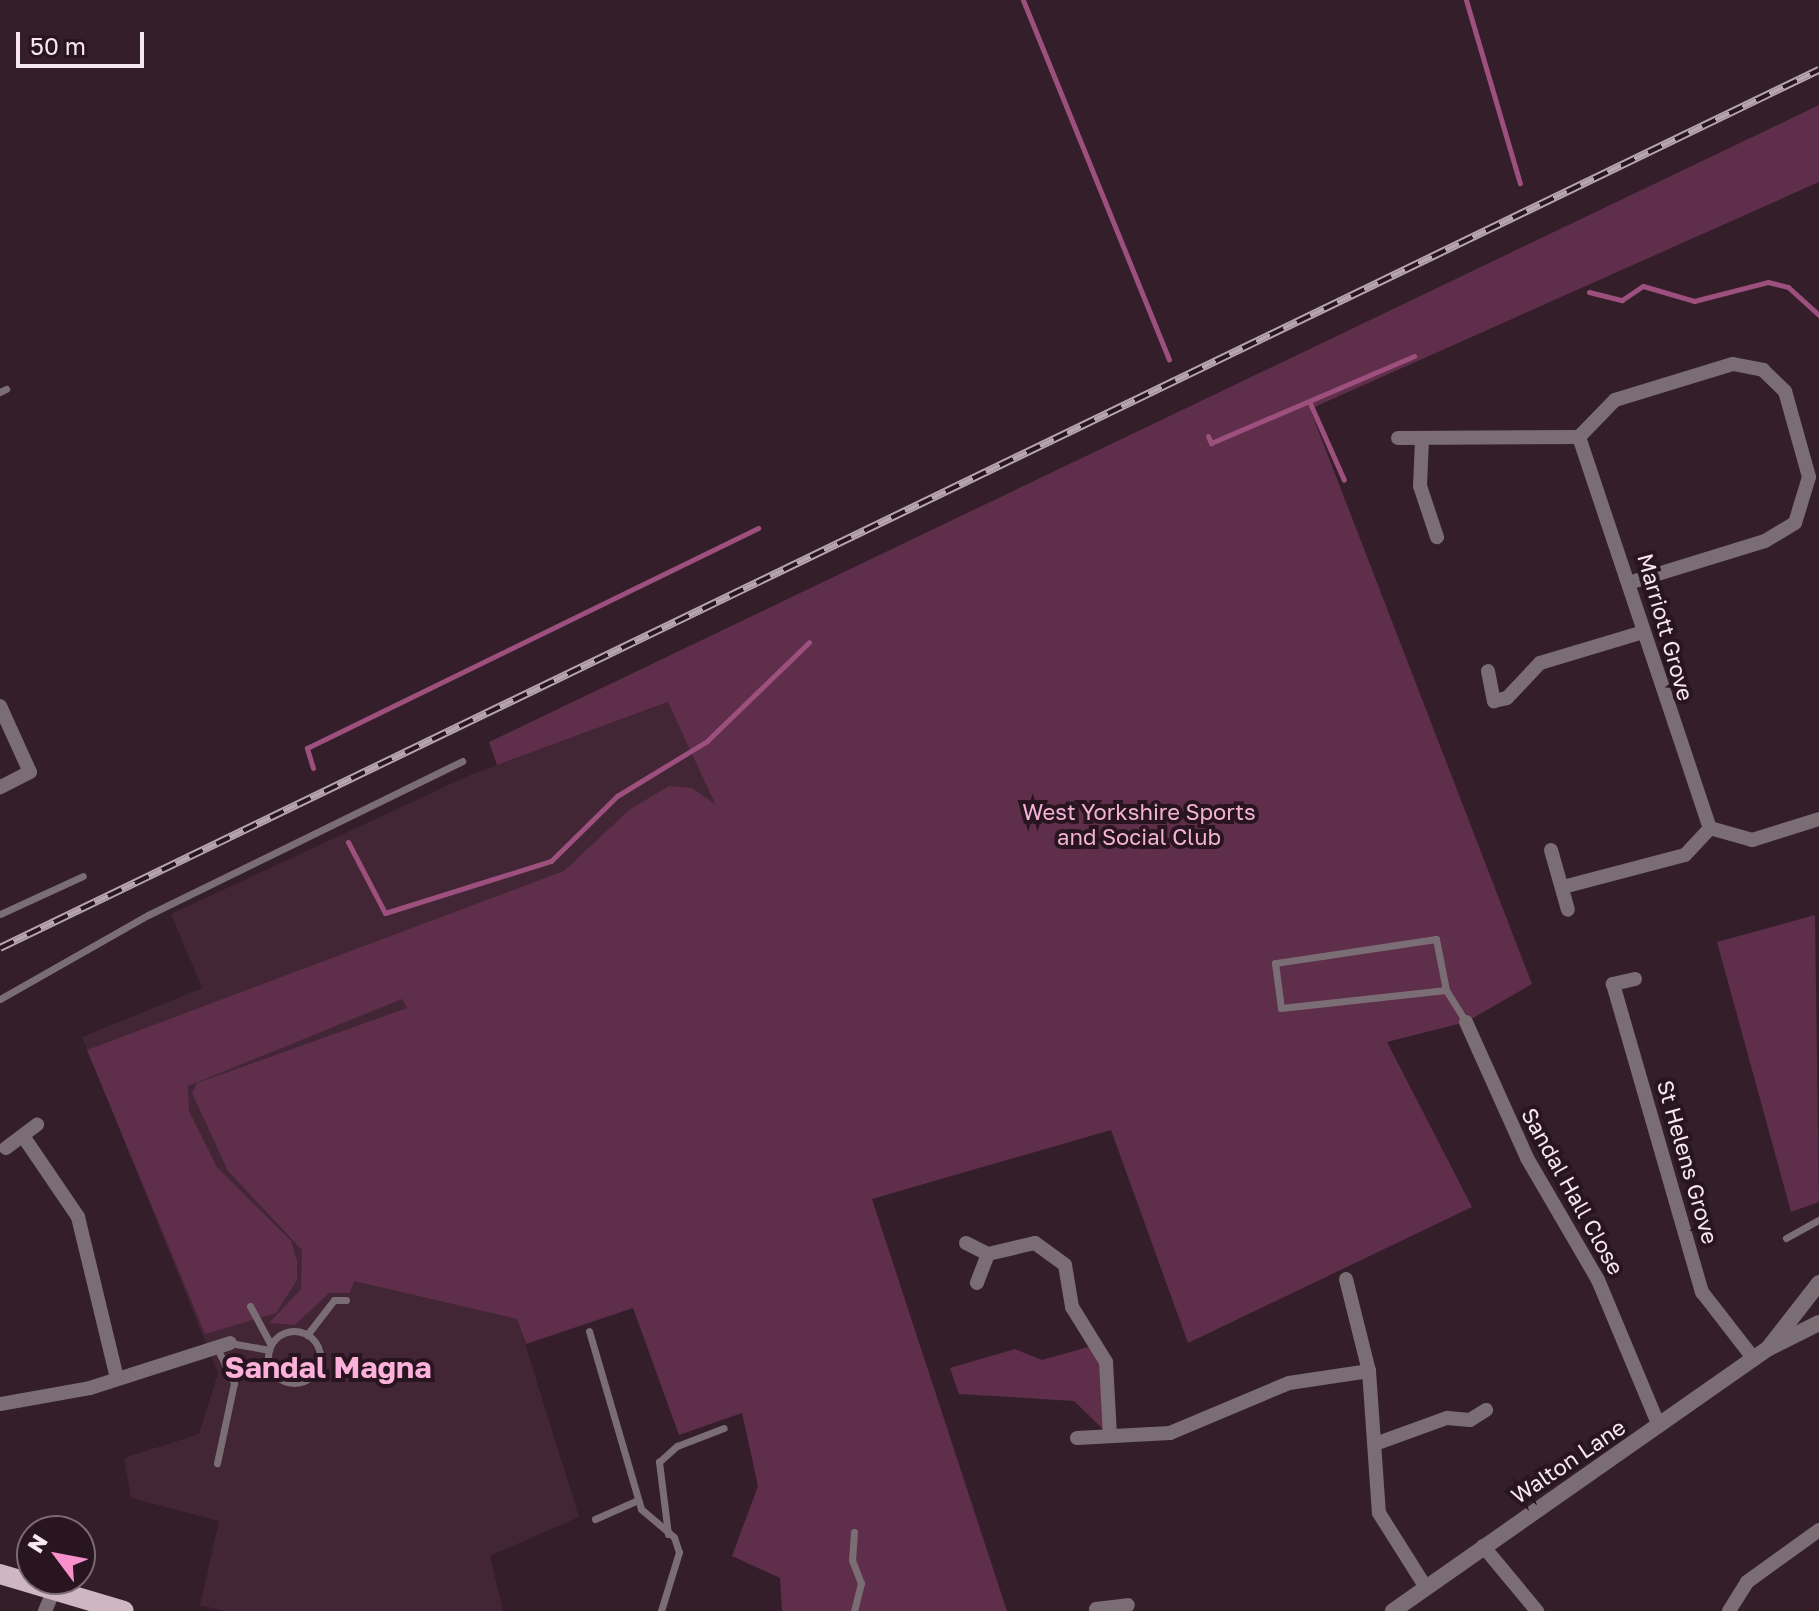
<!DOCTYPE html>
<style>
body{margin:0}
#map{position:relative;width:1819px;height:1611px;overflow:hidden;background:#331e2a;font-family:"Golos Text",sans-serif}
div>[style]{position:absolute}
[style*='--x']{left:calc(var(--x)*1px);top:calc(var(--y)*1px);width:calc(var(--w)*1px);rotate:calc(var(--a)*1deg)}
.built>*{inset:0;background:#422636}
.green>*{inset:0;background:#5e2e4a}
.stream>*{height:5px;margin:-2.5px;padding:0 2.5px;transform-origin:2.5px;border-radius:2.5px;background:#9d507d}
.service>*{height:7px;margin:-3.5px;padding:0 3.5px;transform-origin:3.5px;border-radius:3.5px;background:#7a6e74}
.service>.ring{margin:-3.5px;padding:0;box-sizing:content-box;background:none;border:7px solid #7a6e74;border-radius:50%}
.minor>*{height:14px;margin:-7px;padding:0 7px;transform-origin:7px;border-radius:7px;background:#7a6e74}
.tertiary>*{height:16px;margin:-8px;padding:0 8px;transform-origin:8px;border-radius:8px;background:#7a6e74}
.primary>*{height:20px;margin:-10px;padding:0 10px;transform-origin:10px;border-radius:10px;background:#cfb6c3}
.rail>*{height:8px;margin-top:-4px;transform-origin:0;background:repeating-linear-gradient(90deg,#291520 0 15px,#b6a5af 0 30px);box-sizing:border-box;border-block:2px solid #b6a5af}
span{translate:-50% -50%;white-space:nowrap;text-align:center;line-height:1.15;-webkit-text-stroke:8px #291520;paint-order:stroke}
.street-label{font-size:22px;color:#f7e8f0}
.park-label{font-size:22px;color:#f4b3d6}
.district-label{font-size:30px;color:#fcb1da;font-weight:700}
.north{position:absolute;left:16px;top:1515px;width:80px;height:80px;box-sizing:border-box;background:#291520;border:2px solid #7b6973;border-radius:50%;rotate:302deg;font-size:22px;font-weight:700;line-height:32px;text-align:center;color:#f7e8f0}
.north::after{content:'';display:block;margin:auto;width:28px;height:36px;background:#f890cb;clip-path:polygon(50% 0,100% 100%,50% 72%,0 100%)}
.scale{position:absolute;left:16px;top:32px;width:128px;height:36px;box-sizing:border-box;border:4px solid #f7e8f0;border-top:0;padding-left:10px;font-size:24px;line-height:28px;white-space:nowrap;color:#f7e8f0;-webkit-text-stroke:6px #291520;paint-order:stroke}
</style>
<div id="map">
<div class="built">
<div style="clip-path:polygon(669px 702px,717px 809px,512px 1302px,579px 1517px,490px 1556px,503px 1611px,224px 1611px,200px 1605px,219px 1521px,131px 1498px,124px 1458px,199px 1434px,218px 1373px,82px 1037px,202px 988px,171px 914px,470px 775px)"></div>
</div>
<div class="green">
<div style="clip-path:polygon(1819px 105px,1819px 182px,1310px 409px,1532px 984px,1466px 1022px,1387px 1042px,1472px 1207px,1188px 1343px,1111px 1130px,872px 1199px,1007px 1611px,782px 1611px,780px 1578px,732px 1556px,758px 1486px,742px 1413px,679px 1435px,633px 1308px,526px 1344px,517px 1319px,354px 1281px,350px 1293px,329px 1293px,295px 1325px,269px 1323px,301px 1289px,302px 1250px,228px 1171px,192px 1093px,197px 1083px,407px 1008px,402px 999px,188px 1086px,189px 1111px,217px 1167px,291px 1241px,297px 1260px,297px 1280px,276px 1313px,205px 1334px,87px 1050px,564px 871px,629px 810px,669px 786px,692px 788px,715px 804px,668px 702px,497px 765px,489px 742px)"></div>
<div style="clip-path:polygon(1815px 915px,1819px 1202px,1791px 1212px,1717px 942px)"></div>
<div style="clip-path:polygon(1095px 1345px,1106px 1362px,1110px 1436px,1074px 1401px,959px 1394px,950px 1368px,1015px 1349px,1042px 1360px)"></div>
</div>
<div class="stream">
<div style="--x:1023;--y:0;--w:388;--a:67.9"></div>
<div style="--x:1466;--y:0;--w:191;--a:73.6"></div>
<div style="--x:1589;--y:292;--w:34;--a:14"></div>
<div style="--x:1622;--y:300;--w:25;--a:-34"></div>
<div style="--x:1643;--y:286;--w:53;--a:16.4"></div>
<div style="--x:1694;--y:301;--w:76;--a:-14.4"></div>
<div style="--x:1768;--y:282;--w:21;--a:14"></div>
<div style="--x:1788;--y:287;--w:42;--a:42.1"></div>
<div style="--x:1309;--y:401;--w:86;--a:66.1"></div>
<div style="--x:1208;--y:436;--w:8;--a:67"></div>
<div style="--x:1211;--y:443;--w:221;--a:-23.2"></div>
<div style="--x:313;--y:768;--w:21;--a:-107"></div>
<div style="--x:307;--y:748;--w:502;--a:-26"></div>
<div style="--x:348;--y:842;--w:80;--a:62.5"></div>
<div style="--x:385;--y:913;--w:174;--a:-17.4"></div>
<div style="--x:551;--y:861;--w:93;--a:-44.6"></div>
<div style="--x:617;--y:796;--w:105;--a:-31.4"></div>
<div style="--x:707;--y:741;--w:142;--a:-44.1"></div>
</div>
<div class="service">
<div style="--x:0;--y:392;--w:7;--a:-27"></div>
<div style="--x:0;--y:914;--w:91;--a:-24.6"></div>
<div style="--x:1446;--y:990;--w:52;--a:-101.1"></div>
<div style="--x:1436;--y:939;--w:163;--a:171.5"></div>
<div style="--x:1275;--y:963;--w:45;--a:82.4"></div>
<div style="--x:1281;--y:1008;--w:166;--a:-6.2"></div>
<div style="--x:1446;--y:990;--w:38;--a:58"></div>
<div style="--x:0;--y:999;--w:170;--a:-29.6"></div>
<div style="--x:148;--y:915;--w:350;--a:-26.1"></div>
<div style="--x:1786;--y:1238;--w:38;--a:-29"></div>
<div style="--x:250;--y:1306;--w:44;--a:61.7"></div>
<div style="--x:589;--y:1331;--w:185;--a:73.7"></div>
<div style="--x:641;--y:1509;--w:43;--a:40.3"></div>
<div style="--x:674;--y:1537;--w:16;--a:72"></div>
<div style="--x:679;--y:1552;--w:62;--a:107"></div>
<div class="ring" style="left:268px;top:1331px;width:45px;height:45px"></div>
<div style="--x:307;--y:1335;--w:44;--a:-52.4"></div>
<div style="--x:334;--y:1300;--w:12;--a:0"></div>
<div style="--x:230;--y:1343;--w:40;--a:10"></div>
<div style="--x:217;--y:1348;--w:39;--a:64"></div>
<div style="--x:234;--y:1383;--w:82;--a:102"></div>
<div style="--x:595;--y:1519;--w:47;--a:-23.8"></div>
<div style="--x:854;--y:1532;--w:28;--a:94"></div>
<div style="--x:852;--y:1560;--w:25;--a:69"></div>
<div style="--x:861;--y:1583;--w:29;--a:104"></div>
<div style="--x:668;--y:1534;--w:73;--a:-97.1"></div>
<div style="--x:659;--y:1462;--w:24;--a:-42"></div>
<div style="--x:677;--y:1446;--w:50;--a:-21"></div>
</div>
<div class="minor">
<div style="--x:1579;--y:437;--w:52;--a:-45.8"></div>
<div style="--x:1615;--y:400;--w:123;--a:-17"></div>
<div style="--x:1733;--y:364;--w:31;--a:11"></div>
<div style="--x:1763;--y:370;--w:30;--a:44"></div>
<div style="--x:1785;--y:391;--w:89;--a:74.4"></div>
<div style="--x:1809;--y:477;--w:48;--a:106.9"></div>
<div style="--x:1795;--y:523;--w:35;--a:149"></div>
<div style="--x:1765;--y:541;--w:139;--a:162.9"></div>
<div style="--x:1579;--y:437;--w:412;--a:71.5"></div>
<div style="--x:1710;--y:828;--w:44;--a:15.9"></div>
<div style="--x:1752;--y:840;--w:70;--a:-17.4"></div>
<div style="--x:1398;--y:438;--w:181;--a:-0.3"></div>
<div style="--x:1422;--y:440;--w:46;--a:92.5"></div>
<div style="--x:1420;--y:486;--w:54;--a:71.6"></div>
<div style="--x:1488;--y:671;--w:31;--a:79"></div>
<div style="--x:1494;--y:701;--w:13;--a:-13"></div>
<div style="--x:1507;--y:698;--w:48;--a:-46.7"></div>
<div style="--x:1540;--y:663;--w:104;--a:-16.7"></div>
<div style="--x:0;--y:706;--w:72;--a:65.6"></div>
<div style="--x:30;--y:772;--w:34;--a:153"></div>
<div style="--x:1551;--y:850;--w:62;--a:74.2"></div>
<div style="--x:1563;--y:887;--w:126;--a:-14.7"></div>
<div style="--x:1685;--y:855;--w:37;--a:-47"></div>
<div style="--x:1635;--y:979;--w:23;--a:167"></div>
<div style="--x:1613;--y:984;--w:321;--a:73.9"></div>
<div style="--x:1702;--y:1292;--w:85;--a:52.2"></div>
<div style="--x:1466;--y:1022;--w:149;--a:65.8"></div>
<div style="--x:1527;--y:1158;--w:141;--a:59.8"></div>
<div style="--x:1598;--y:1280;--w:158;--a:67.3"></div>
<div style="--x:23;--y:1136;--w:98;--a:55.8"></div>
<div style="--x:78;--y:1217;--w:166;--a:76.4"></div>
<div style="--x:6;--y:1148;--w:39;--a:-37"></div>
<div style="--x:966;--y:1243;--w:25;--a:27"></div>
<div style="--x:988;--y:1254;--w:31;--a:111"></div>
<div style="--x:988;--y:1254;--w:48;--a:-13.2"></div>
<div style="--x:1035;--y:1243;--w:37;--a:36"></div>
<div style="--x:1065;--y:1265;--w:43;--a:80.5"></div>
<div style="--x:1072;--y:1307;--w:65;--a:58.3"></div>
<div style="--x:1106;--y:1362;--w:74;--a:86.9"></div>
<div style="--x:1346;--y:1279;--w:95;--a:76"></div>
<div style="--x:1369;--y:1371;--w:142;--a:86"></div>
<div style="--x:1379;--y:1513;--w:86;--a:57.8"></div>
<div style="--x:0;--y:1404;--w:91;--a:-10.1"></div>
<div style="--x:90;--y:1388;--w:147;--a:-17.8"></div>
<div style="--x:1077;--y:1438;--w:93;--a:-3.1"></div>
<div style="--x:1170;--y:1433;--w:129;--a:-22.8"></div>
<div style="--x:1289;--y:1383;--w:81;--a:-8.5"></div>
<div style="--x:1375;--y:1444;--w:77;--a:-19.9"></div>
<div style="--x:1447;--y:1418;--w:23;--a:5"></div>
<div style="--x:1470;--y:1420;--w:19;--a:-32"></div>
<div style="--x:1483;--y:1546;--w:85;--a:50.3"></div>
<div style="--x:1096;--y:1609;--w:32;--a:-7"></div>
<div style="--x:45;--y:1611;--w:23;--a:-67"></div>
<div style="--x:1729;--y:1611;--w:34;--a:-58"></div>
<div style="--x:1747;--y:1582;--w:89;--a:-35.8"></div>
</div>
<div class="tertiary">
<div style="--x:1770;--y:1346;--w:80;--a:-52.1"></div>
<div style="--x:1393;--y:1611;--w:459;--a:-35"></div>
<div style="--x:1769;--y:1348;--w:56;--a:-26.6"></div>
</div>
<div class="primary">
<div style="--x:0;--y:1574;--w:129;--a:16.6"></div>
</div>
<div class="rail">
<div style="--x:0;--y:948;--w:2020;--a:-25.77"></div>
</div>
<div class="street-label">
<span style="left:1666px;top:627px;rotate:74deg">Marriott Grove</span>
<span style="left:1688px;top:1162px;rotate:74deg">St Helens Grove</span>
<span style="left:1573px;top:1191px;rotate:61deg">Sandal Hall Close</span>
<span style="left:1568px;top:1461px;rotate:-34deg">Walton Lane</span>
</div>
<div class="park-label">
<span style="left:1139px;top:824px">West Yorkshire Sports<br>and Social Club</span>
</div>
<div class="district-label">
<span style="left:328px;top:1367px">Sandal Magna</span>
</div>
<div class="north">N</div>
<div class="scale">50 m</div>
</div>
